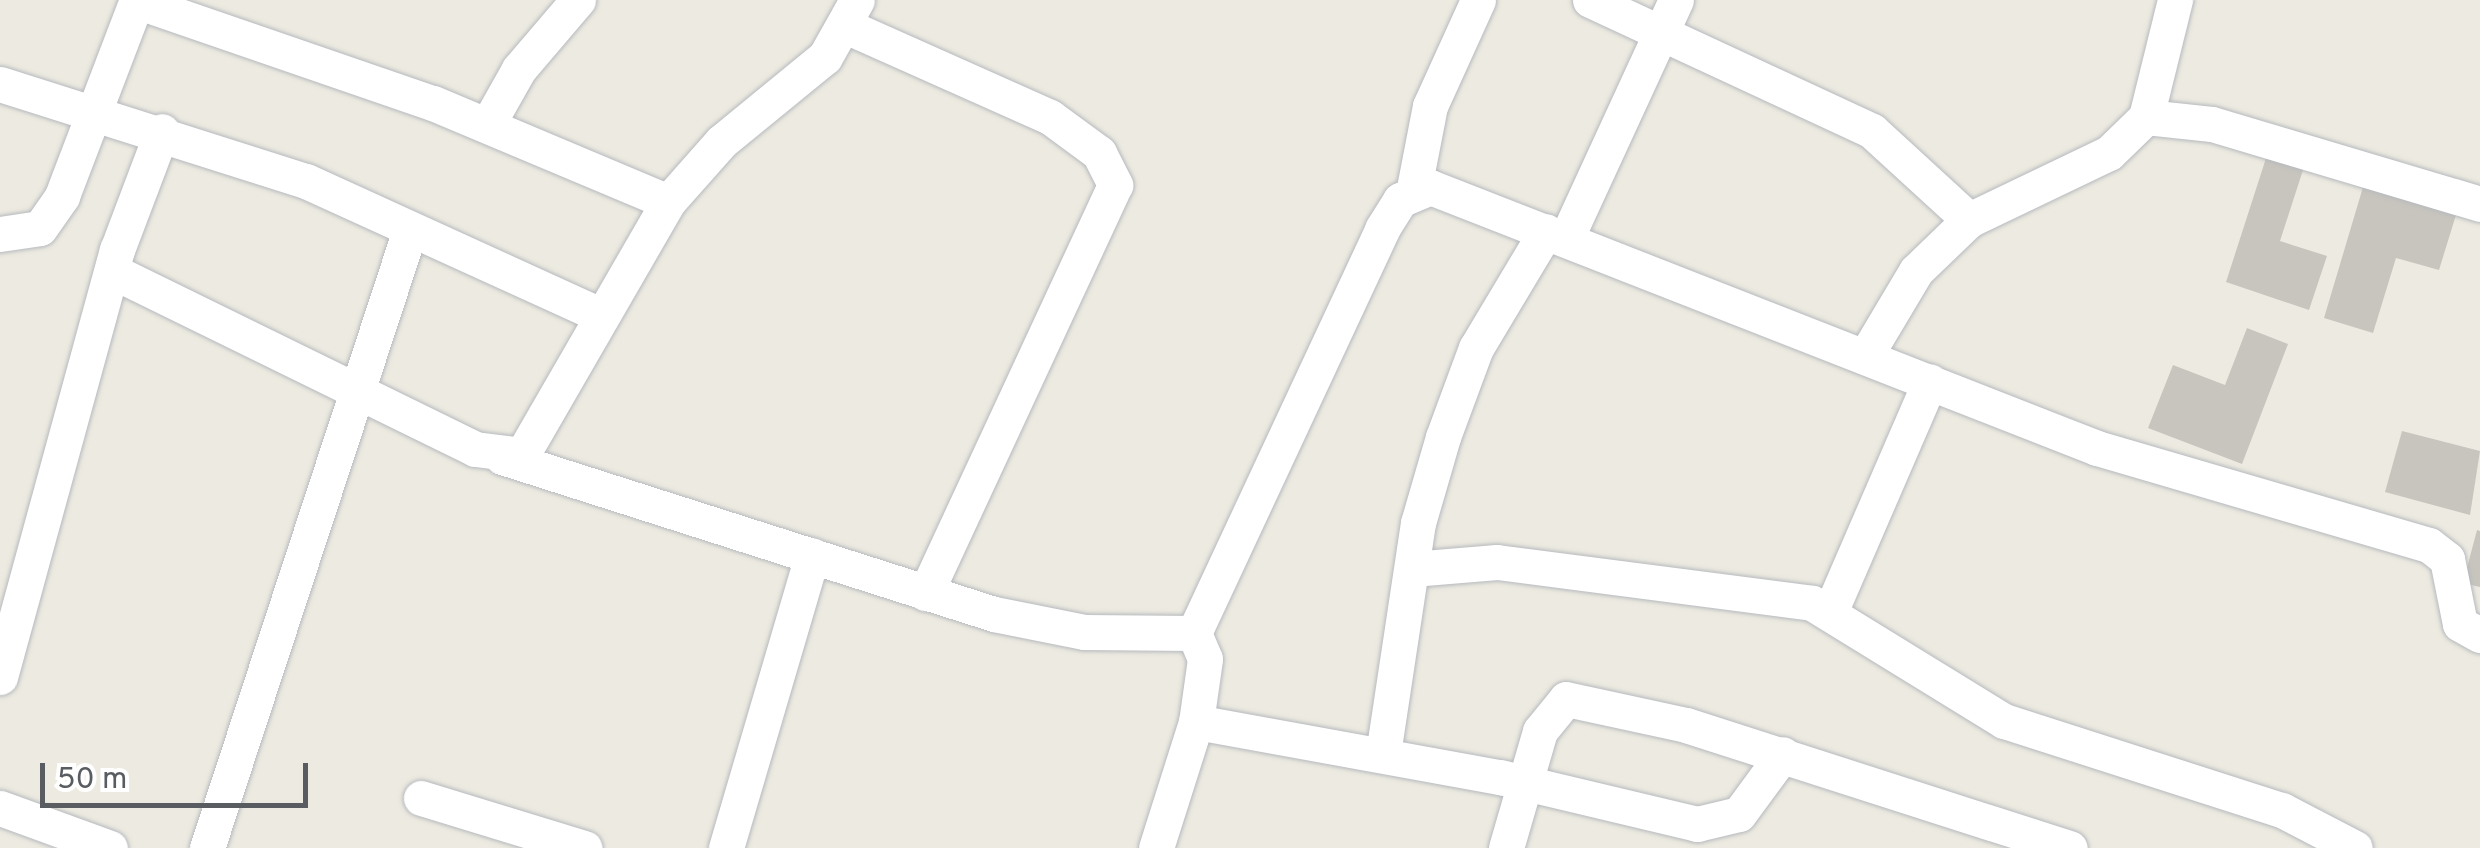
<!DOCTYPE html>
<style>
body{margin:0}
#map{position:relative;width:2480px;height:848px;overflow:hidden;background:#edebe1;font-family:Overpass,sans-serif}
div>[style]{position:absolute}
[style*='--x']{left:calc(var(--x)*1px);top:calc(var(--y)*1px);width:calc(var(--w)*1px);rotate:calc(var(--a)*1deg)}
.building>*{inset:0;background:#c8c5be}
.roads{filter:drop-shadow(0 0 2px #b6b9be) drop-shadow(0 0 2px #b6b9be)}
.minor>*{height:35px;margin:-17.5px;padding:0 17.5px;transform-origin:17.5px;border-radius:17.5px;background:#fff}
span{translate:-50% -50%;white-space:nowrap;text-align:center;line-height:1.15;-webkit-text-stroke:10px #fff;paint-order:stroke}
.scale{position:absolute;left:40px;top:763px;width:268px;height:45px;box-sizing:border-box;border:5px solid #595d62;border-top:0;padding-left:12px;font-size:30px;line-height:35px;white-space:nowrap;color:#595d62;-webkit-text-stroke:8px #fff;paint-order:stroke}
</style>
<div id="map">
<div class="building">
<div style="clip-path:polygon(2267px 155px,2304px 167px,2280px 241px,2327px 256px,2309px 310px,2226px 282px)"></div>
<div style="clip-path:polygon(2363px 187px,2456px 215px,2439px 270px,2396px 258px,2373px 333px,2324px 318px)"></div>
<div style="clip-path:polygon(2247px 328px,2288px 344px,2242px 464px,2148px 428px,2173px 365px,2225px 385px)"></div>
<div style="clip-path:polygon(2402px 431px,2480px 451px,2470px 515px,2385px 492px)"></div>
<div style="clip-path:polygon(2477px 530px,2480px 531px,2480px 587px,2463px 583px)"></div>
</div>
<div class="roads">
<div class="minor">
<div style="--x:1590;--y:0;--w:311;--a:24.9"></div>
<div style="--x:1872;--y:131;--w:132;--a:42.5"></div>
<div style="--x:136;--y:1;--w:314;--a:19"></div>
<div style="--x:433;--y:103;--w:255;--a:22.8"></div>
<div style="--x:848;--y:27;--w:221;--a:24"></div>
<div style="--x:1050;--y:117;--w:61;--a:36.3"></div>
<div style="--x:1099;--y:153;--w:36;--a:63"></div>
<div style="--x:1115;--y:185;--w:450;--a:114.9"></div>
<div style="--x:0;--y:84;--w:321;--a:17.6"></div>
<div style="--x:306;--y:181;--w:323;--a:24.5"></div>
<div style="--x:2146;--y:117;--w:121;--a:-76.1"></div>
<div style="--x:488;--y:124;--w:63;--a:-60.6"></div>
<div style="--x:519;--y:69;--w:91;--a:-49.5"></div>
<div style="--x:1414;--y:188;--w:84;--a:-79"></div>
<div style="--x:1430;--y:106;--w:116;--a:-65.6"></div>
<div style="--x:0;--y:234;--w:40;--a:-8.5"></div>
<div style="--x:40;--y:228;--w:39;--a:-55"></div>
<div style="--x:62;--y:196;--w:210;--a:-69.1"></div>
<div style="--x:1566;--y:239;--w:263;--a:-65.3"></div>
<div style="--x:112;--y:271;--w:404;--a:26.1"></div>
<div style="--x:475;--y:449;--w:47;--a:7.3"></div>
<div style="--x:522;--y:455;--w:292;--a:-60"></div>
<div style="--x:668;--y:202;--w:80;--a:-48.5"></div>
<div style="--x:721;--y:142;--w:134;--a:-39.3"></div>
<div style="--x:825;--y:57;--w:65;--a:-60.7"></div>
<div style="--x:1866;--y:355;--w:98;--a:-59.2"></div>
<div style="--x:1916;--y:271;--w:74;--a:-43.9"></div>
<div style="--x:1969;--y:220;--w:155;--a:-25.6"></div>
<div style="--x:2109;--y:153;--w:52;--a:-44.2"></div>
<div style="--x:2146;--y:117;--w:66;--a:6.1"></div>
<div style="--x:2212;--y:124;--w:280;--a:16.6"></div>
<div style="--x:502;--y:457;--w:516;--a:17.7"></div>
<div style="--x:994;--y:614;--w:92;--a:11.3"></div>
<div style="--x:1084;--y:632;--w:110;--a:0.5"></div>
<div style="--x:1194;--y:633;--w:28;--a:67"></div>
<div style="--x:1205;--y:659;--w:64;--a:98.1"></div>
<div style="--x:1196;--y:722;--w:132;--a:107.6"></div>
<div style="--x:1412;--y:569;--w:85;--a:-4.7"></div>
<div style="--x:1497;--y:562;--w:318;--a:7.4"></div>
<div style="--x:1812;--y:603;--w:225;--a:31.6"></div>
<div style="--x:2004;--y:721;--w:292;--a:17.8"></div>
<div style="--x:2282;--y:810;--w:82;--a:27.5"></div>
<div style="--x:1831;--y:610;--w:249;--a:-66.6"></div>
<div style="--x:1194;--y:633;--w:446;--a:-65"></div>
<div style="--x:1382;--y:229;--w:34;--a:-58"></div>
<div style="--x:1400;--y:200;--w:33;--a:-23"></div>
<div style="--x:1430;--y:187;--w:716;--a:21.37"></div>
<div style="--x:2097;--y:448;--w:346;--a:16.3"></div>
<div style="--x:2429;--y:545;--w:23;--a:38"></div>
<div style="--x:2447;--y:559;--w:66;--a:78.7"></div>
<div style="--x:2460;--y:624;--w:23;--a:29"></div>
<div style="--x:0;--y:677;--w:443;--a:-74.7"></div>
<div style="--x:117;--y:250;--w:127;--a:-69.3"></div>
<div style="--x:1196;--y:722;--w:309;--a:10.3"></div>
<div style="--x:1500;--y:777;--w:203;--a:13.4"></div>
<div style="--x:1697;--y:824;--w:43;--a:-13.4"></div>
<div style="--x:1739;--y:814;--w:74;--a:-53.7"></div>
<div style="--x:1383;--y:754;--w:234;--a:-81.4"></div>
<div style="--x:1418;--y:523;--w:90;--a:-73.8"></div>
<div style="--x:1443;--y:437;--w:95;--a:-69.7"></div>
<div style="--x:1476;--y:348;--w:136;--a:-59.1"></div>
<div style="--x:421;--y:798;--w:171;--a:17"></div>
<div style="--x:0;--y:808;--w:117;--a:20"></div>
<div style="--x:207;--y:848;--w:650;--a:-71.82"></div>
<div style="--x:726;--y:848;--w:305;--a:-73.6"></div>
<div style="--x:1506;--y:848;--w:122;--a:-73.8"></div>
<div style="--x:1540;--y:731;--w:41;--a:-50.9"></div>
<div style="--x:1566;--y:699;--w:123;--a:12.2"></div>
<div style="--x:1686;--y:725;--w:403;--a:17.8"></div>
</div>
</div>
<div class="scale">50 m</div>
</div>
